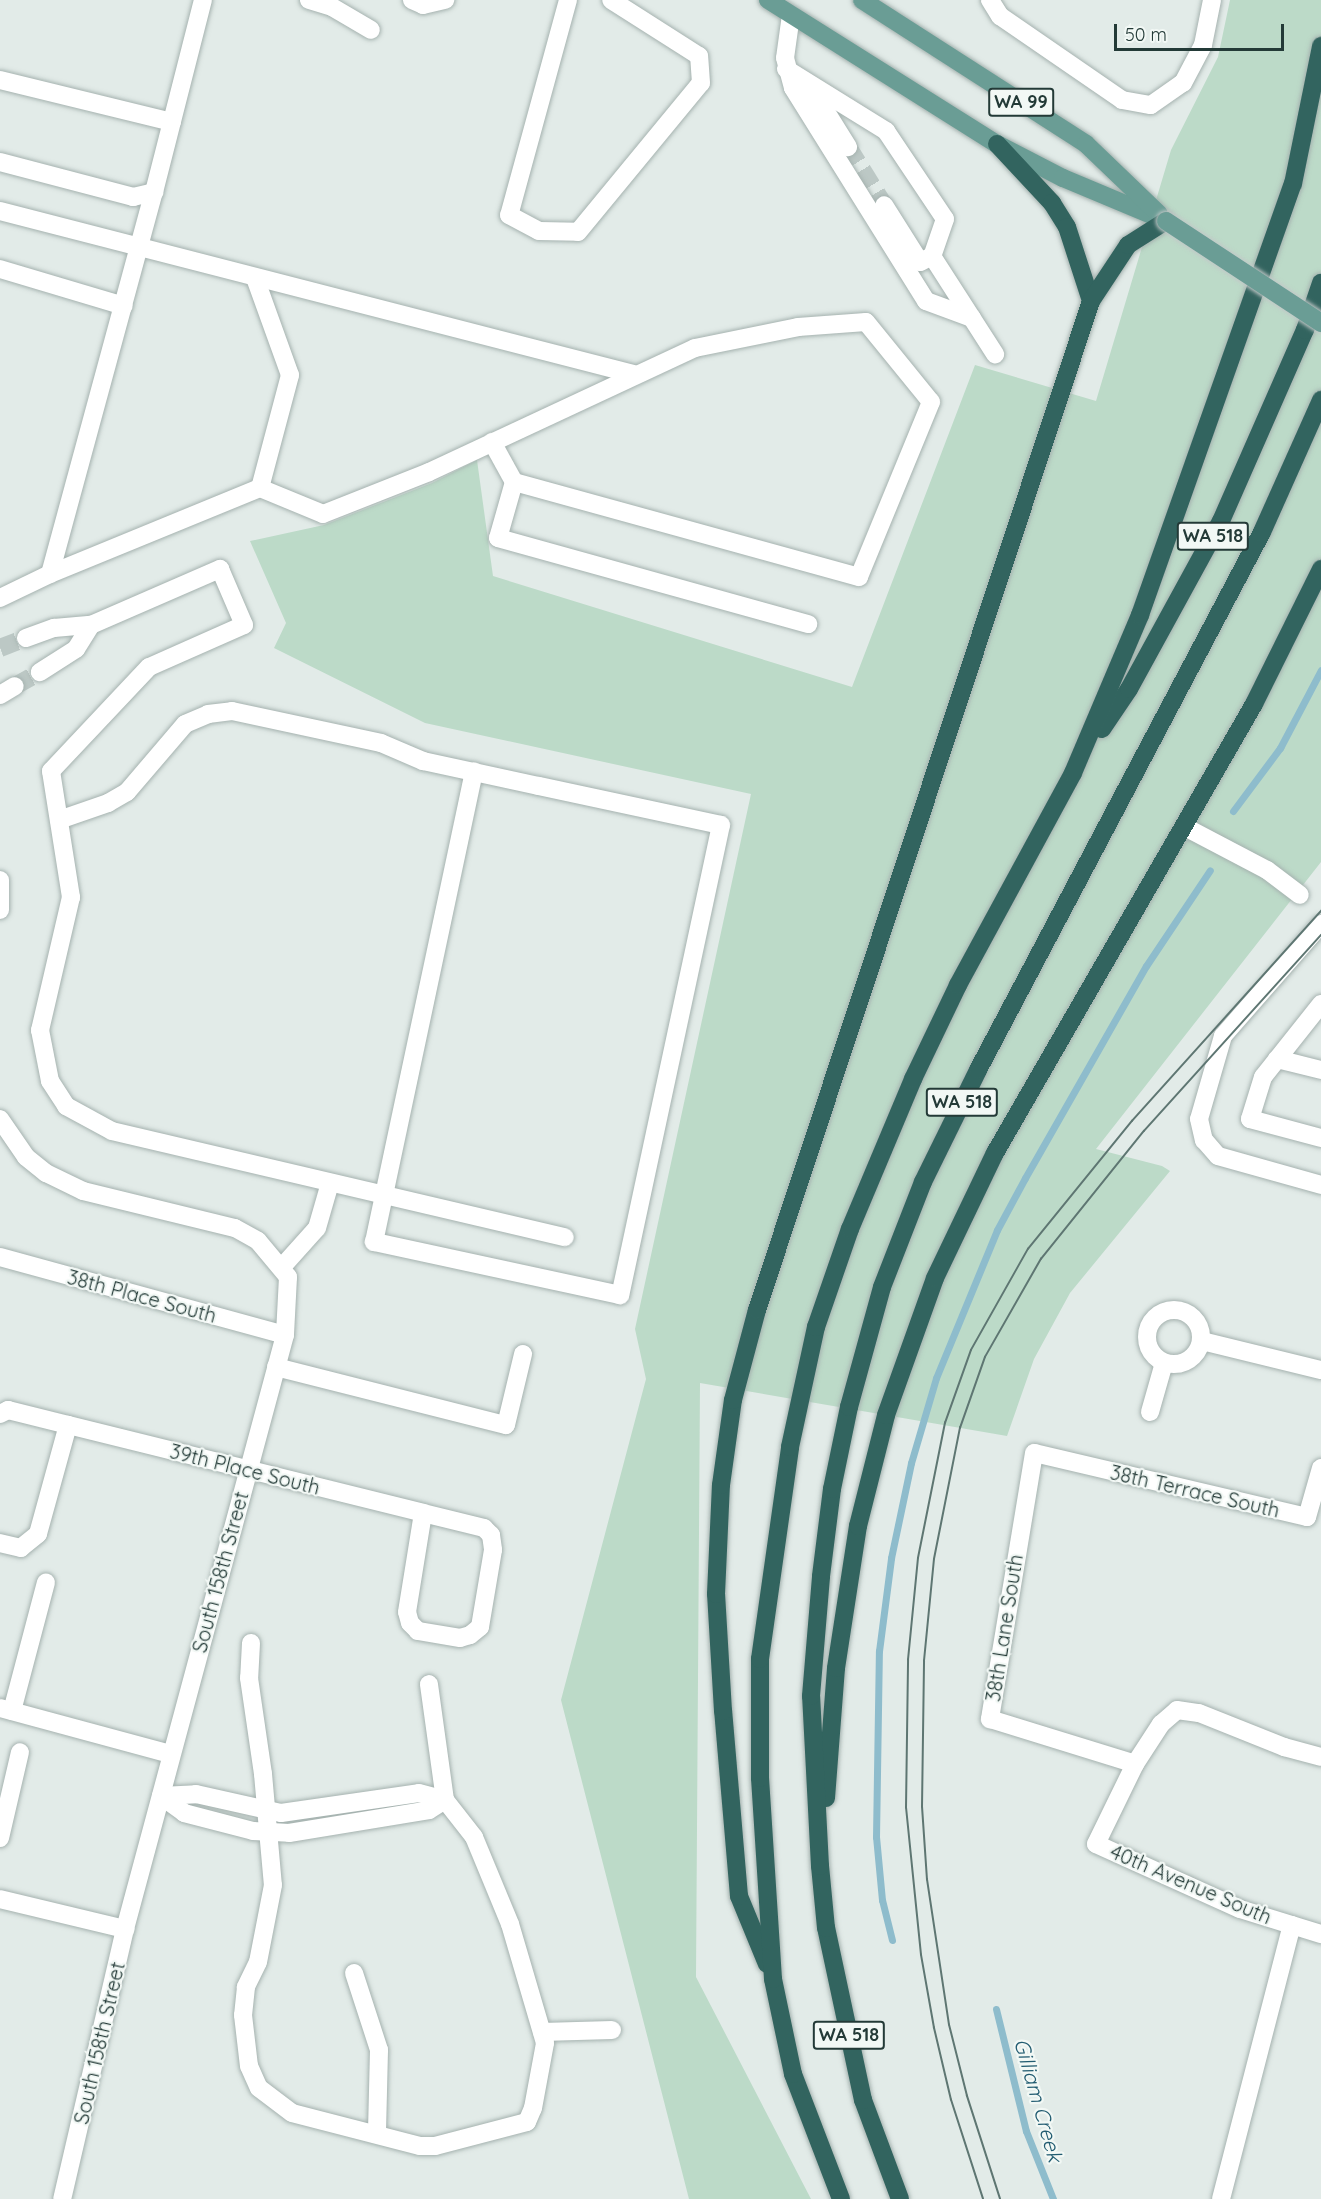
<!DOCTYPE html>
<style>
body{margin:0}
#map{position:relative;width:1321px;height:2199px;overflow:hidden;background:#e2ebe8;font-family:Quicksand,sans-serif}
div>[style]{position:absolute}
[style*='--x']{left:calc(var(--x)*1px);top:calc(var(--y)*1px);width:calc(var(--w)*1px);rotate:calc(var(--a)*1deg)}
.green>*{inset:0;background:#bcdac8}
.stream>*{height:7px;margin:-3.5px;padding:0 3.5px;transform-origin:3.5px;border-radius:3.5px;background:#8ebccc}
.minor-tunnel>*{height:18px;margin-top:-9px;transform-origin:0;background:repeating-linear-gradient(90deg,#bcc8c5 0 18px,transparent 0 27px)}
.roads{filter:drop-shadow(0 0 2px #a5b2af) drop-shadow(0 0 2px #a5b2af)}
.minor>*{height:18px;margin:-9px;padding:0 9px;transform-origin:9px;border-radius:9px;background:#fff}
.minor>.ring{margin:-9px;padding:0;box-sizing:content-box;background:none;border:18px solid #fff;border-radius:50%}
.major>*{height:18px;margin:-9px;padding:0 9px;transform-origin:9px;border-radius:9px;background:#6a9d95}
.highway>*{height:18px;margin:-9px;padding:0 9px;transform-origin:9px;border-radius:9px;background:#32645f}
.tram>*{height:1.5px;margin:-0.75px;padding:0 0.75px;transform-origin:0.75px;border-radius:0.75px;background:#5e7672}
.bridges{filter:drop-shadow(0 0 2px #c1c8c7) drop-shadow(0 0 2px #c1c8c7)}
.major-bridge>*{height:18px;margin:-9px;padding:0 9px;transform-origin:9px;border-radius:9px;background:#6a9d95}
span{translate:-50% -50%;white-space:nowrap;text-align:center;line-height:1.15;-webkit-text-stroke:4.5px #f2f8f5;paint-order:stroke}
.shield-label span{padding:2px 4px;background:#f2f8f5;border:2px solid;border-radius:4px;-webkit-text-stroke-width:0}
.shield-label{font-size:18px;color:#233a37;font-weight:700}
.street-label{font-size:20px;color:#233a37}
.water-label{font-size:21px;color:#225c71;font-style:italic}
.scale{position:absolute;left:1114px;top:24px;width:170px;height:27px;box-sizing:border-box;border:3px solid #233a37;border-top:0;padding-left:8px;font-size:18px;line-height:21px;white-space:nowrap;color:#233a37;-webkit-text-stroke:4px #f2f8f5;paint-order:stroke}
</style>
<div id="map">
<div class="green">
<div style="clip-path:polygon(1230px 0,1321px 0,1321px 862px,1096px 1149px,1162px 1166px,1170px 1171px,1070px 1293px,1034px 1359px,1007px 1436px,700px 1383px,696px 1977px,811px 2199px,689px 2199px,561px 1700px,646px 1379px,635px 1329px,751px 794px,425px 723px,274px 648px,286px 623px,250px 541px,324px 525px,432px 483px,477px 460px,493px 576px,852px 687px,975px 365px,1096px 401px,1171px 150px,1218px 57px)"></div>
</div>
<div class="stream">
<div style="--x:1233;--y:811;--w:79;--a:-53.3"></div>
<div style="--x:1280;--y:748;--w:88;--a:-62.3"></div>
<div style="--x:892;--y:1940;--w:41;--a:-104"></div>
<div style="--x:882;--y:1900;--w:63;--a:-95.4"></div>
<div style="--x:876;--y:1837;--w:186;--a:-89.1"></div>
<div style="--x:879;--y:1651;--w:94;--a:-82.6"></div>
<div style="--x:891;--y:1558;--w:97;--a:-78.1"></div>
<div style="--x:911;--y:1463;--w:89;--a:-73.6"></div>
<div style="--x:936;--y:1378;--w:160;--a:-67.6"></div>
<div style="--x:997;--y:1230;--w:59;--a:-61.7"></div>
<div style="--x:1025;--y:1178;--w:244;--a:-60.3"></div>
<div style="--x:1146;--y:966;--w:115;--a:-56.3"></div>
<div style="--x:996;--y:2009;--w:126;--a:76.2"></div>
<div style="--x:1026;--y:2131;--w:73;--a:68.3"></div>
</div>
<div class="minor-tunnel">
<div style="--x:848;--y:147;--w:68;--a:58.2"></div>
<div style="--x:0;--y:648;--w:28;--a:-21"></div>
<div style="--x:15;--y:686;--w:29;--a:-29"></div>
</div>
<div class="roads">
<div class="minor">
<div style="--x:309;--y:0;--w:24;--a:17"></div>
<div style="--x:332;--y:7;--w:45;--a:30.5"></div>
<div style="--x:412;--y:0;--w:12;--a:24"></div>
<div style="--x:423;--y:5;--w:23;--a:-13"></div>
<div style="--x:568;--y:0;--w:223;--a:105.3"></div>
<div style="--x:509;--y:215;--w:34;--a:28"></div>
<div style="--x:539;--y:231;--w:39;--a:1"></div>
<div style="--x:578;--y:232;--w:193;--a:-50.5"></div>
<div style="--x:701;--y:83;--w:27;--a:-94"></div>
<div style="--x:699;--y:56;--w:104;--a:-147.5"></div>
<div style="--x:990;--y:0;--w:19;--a:58"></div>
<div style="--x:1000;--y:16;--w:148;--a:34.5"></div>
<div style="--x:1122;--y:100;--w:29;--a:10"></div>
<div style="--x:1151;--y:105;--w:39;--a:-35"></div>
<div style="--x:1183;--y:83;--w:43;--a:-62.2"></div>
<div style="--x:1203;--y:45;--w:46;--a:-78.7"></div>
<div style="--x:791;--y:15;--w:43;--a:97.9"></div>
<div style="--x:785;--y:58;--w:31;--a:75"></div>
<div style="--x:793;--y:88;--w:251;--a:58"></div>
<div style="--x:926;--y:301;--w:49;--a:20.3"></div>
<div style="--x:786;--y:69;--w:118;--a:31.8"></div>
<div style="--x:886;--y:131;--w:106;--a:56.2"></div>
<div style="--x:945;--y:219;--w:39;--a:109"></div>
<div style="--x:932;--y:256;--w:13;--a:153"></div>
<div style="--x:920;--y:262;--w:67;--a:-122.3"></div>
<div style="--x:0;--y:80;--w:177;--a:13.7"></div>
<div style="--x:810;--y:86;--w:72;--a:58.1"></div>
<div style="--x:0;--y:162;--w:138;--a:14.7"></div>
<div style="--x:133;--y:197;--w:22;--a:-13"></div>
<div style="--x:154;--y:192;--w:198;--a:-75.7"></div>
<div style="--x:0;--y:211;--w:654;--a:14.44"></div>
<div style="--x:932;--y:256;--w:117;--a:57.3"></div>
<div style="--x:0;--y:269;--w:129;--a:16.6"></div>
<div style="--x:492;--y:442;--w:46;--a:61.2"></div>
<div style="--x:260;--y:488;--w:68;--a:22.4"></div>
<div style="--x:323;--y:514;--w:114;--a:-21.6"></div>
<div style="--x:429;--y:472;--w:293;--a:-25"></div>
<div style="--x:695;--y:348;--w:105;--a:-11.5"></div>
<div style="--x:798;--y:327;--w:68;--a:-4.2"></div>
<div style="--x:866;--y:322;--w:103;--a:50.9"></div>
<div style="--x:931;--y:402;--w:189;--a:112.4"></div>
<div style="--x:859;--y:577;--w:358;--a:-164.6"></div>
<div style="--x:514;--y:482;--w:58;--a:105.9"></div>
<div style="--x:498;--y:538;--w:322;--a:15.5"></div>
<div style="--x:50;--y:574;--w:227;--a:-22.3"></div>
<div style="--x:260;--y:488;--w:117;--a:-75.1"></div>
<div style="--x:290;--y:375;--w:103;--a:-109.8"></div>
<div style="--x:0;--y:598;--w:55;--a:-25.6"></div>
<div style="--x:50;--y:574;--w:396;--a:-74.8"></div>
<div style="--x:91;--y:625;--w:141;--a:-23.5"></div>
<div style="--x:220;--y:569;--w:61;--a:66.8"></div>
<div style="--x:244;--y:625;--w:104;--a:156.1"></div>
<div style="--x:149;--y:667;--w:143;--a:133.3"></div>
<div style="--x:51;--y:771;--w:128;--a:81"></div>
<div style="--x:71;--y:897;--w:137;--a:103.1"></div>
<div style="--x:40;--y:1030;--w:52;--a:78.9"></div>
<div style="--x:50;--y:1081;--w:30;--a:57"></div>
<div style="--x:66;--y:1106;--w:52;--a:28.5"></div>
<div style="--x:112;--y:1131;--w:465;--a:13.2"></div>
<div style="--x:26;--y:638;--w:30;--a:-20"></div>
<div style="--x:54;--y:628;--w:37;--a:-5"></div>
<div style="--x:91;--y:625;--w:28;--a:122"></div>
<div style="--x:76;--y:649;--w:43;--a:147.4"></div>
<div style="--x:0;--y:695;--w:17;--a:-31"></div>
<div style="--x:59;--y:820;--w:52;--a:-19.1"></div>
<div style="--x:108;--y:803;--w:22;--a:-30"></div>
<div style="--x:127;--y:792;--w:89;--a:-49.5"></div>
<div style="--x:185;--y:724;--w:25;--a:-23"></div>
<div style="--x:208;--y:714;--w:24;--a:-7"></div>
<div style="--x:232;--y:711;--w:152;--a:12.1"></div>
<div style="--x:381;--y:743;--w:46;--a:23.2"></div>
<div style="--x:423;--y:761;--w:52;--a:12.2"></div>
<div style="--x:474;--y:772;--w:66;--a:12.2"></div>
<div style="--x:539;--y:786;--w:186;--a:12.1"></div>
<div style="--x:721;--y:825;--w:481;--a:102.1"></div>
<div style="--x:620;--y:1295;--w:252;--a:-167.8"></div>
<div style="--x:374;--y:1242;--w:481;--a:-78"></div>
<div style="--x:1185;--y:827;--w:93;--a:27.7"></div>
<div style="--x:1267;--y:870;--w:41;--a:37.1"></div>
<div style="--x:0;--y:880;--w:30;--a:90"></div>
<div style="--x:1321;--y:924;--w:149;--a:131.2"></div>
<div style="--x:1223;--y:1036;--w:86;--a:106.1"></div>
<div style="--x:1199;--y:1119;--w:22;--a:77"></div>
<div style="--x:1204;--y:1140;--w:21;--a:49"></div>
<div style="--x:1218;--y:1156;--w:107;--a:15.7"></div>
<div style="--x:1321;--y:1004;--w:93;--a:128.5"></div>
<div style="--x:1263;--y:1077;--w:44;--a:107.2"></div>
<div style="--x:1250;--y:1119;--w:73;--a:15"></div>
<div style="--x:1277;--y:1059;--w:45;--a:14"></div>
<div style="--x:0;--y:1119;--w:46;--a:55.6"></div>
<div style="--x:26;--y:1157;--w:26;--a:39"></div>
<div style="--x:46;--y:1173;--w:41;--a:25.9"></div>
<div style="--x:83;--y:1191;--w:156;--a:13.7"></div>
<div style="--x:235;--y:1228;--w:26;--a:29"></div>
<div style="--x:258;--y:1241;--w:47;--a:50.2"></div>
<div style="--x:288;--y:1277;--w:58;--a:93"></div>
<div style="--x:285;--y:1335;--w:615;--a:105.08"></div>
<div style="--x:125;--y:1929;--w:277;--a:103.1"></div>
<div style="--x:0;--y:1257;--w:295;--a:15.3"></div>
<div style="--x:282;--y:1267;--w:52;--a:-48.1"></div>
<div style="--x:317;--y:1228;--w:47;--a:-73.9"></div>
<div class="ring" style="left:1147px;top:1310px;width:36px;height:36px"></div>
<div style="--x:1202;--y:1341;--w:122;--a:13.7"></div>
<div style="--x:276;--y:1367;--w:237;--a:14.2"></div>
<div style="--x:506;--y:1425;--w:73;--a:-76.5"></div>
<div style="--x:1150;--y:1412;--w:51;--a:-74.1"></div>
<div style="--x:0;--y:1414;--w:9;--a:-27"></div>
<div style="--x:8;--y:1410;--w:62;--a:14"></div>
<div style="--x:68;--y:1425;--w:113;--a:105.4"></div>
<div style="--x:38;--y:1534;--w:22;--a:141"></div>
<div style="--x:21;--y:1548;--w:22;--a:-167"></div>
<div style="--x:68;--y:1425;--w:366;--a:13.9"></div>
<div style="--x:1321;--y:1468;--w:51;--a:105.9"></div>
<div style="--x:1307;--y:1517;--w:280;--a:-166.8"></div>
<div style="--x:1034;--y:1453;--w:270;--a:99.4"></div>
<div style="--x:990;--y:1719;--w:152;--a:17.2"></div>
<div style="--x:1135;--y:1764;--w:48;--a:-57"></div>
<div style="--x:1161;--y:1724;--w:21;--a:-41"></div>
<div style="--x:1177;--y:1710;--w:22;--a:8"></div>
<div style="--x:1199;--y:1713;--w:92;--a:21.8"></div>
<div style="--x:1284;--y:1747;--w:38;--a:15"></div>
<div style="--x:423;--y:1513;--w:63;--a:13.8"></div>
<div style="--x:484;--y:1528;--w:10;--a:45"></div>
<div style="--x:491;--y:1535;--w:15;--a:82"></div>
<div style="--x:493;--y:1550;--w:78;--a:99.6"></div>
<div style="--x:480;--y:1627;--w:13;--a:141"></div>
<div style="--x:470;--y:1635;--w:10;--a:163"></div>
<div style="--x:460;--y:1638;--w:43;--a:-170.5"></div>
<div style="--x:418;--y:1631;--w:11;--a:-135"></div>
<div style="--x:410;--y:1623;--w:11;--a:-105"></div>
<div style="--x:407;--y:1612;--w:100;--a:-80.8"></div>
<div style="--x:251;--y:1643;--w:35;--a:93"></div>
<div style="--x:249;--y:1678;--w:97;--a:81.7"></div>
<div style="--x:263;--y:1774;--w:111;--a:84.9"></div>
<div style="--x:273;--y:1885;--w:78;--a:101"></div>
<div style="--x:258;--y:1962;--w:28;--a:116"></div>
<div style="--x:246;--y:1987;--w:28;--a:96"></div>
<div style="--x:243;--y:2015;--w:51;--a:83.3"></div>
<div style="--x:249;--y:2066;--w:24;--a:66"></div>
<div style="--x:259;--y:2088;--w:41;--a:37.1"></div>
<div style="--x:292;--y:2113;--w:132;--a:14.5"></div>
<div style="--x:420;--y:2146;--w:15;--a:0"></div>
<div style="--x:435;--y:2146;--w:95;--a:-14.6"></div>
<div style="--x:527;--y:2122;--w:15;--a:-67"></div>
<div style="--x:533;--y:2108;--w:66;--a:-79.5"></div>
<div style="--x:545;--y:2043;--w:124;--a:-106.4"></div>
<div style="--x:510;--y:1924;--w:94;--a:-112.5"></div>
<div style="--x:474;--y:1837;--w:47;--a:-128.1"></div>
<div style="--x:445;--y:1800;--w:117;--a:-97.9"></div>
<div style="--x:0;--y:1708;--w:177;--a:15.1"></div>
<div style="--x:12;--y:1711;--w:133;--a:-75.2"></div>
<div style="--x:1135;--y:1764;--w:89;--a:116"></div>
<div style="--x:1096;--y:1844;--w:158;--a:24.3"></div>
<div style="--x:1240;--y:1909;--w:85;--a:17.2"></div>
<div style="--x:161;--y:1796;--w:29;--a:36"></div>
<div style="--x:184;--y:1813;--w:71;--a:14.6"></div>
<div style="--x:253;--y:1831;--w:36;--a:3"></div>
<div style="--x:289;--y:1833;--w:142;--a:-9.3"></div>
<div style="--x:429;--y:1810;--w:19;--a:-32"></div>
<div style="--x:161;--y:1796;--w:35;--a:-3"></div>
<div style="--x:196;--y:1794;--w:87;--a:12.6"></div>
<div style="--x:281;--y:1813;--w:139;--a:-8.2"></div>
<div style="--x:419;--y:1793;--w:27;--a:15"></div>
<div style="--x:0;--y:1838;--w:88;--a:-76.9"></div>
<div style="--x:0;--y:1899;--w:129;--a:13.5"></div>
<div style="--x:354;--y:1973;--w:81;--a:72"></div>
<div style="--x:379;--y:2050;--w:82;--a:91.4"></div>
<div style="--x:542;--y:2032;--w:70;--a:-1.6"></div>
<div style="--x:1221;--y:2199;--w:283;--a:-75.5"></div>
</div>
<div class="major">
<div style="--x:768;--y:0;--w:271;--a:32.2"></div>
<div style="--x:997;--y:144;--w:74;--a:27.3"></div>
<div style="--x:1063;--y:178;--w:112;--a:22.7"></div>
<div style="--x:862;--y:0;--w:266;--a:32.7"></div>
<div style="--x:1086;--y:144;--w:101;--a:43.8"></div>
</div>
<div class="highway">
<div style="--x:997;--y:144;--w:81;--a:47"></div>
<div style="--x:1052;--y:203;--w:28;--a:58"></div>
<div style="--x:1067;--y:227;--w:78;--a:72"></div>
<div style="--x:1102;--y:729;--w:48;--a:-56"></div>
<div style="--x:1129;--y:689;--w:192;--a:-61.3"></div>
<div style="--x:1221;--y:521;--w:209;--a:-66.3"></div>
<div style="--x:1305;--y:330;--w:50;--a:-71.2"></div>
<div style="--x:826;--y:1798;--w:130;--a:-85.6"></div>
<div style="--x:836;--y:1668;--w:144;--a:-81.2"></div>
<div style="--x:858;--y:1526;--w:114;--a:-75.8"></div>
<div style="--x:886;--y:1415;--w:145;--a:-70.3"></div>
<div style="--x:935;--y:1278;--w:139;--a:-64.4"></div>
<div style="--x:995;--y:1153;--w:518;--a:-60.02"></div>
<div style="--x:1254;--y:704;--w:151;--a:-63.6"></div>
<div style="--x:767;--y:1964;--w:74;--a:-112.4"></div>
<div style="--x:739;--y:1896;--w:186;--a:-94.9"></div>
<div style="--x:723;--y:1711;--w:117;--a:-93.4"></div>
<div style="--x:716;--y:1594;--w:109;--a:-87.4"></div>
<div style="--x:721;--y:1485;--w:86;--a:-82"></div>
<div style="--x:733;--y:1400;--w:93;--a:-75.1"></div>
<div style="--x:757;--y:1310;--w:1063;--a:-71.68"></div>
<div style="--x:1091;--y:301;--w:67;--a:-56.5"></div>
<div style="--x:1128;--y:245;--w:45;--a:-32.3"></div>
<div style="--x:841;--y:2199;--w:134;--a:-111"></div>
<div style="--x:793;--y:2074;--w:97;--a:-101.9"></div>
<div style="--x:773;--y:1979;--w:201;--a:-93.7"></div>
<div style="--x:760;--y:1778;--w:119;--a:-90"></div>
<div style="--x:760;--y:1659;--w:214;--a:-81.9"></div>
<div style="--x:790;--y:1447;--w:123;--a:-77.8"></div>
<div style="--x:816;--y:1327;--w:104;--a:-70.9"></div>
<div style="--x:850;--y:1229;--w:163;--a:-67.2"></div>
<div style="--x:913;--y:1079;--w:104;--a:-64.4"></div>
<div style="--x:958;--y:985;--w:241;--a:-61.5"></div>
<div style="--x:1073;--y:773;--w:172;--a:-67"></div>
<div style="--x:1140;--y:615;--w:457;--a:-70.5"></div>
<div style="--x:1293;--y:184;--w:141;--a:-78.5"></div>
<div style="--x:900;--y:2199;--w:106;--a:-110.5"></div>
<div style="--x:863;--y:2100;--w:176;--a:-102.1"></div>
<div style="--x:826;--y:1928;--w:62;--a:-95.5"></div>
<div style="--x:820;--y:1866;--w:170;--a:-93"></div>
<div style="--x:811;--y:1696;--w:120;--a:-85.2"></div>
<div style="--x:821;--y:1576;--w:88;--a:-82.8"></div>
<div style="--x:832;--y:1489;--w:84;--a:-78.3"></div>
<div style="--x:849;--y:1407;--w:124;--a:-74.6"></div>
<div style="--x:882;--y:1287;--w:113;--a:-68.7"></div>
<div style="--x:923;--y:1182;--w:125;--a:-63.8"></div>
<div style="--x:978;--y:1070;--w:608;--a:-62.17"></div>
<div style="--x:1262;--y:532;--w:145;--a:-65.9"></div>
</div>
</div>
<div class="tram">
<div style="--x:983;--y:2199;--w:104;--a:-107.9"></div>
<div style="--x:951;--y:2100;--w:74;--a:-103.3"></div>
<div style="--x:934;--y:2028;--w:74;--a:-100.1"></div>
<div style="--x:921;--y:1955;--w:148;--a:-95.8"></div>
<div style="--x:906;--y:1808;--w:148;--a:-89.2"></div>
<div style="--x:908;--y:1660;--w:102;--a:-84.4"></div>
<div style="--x:918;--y:1558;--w:138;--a:-78.7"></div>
<div style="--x:945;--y:1423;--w:77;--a:-70.4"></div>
<div style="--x:971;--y:1350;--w:116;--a:-60.6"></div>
<div style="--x:1028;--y:1249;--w:165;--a:-50.9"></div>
<div style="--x:1132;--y:1121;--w:283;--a:-48"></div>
<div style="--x:1000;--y:2199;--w:108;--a:-107.8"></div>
<div style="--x:967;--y:2096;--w:73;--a:-104.2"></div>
<div style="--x:949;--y:2025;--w:147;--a:-98.6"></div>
<div style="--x:927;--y:1880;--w:73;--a:-93.9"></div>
<div style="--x:922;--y:1807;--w:146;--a:-89.2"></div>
<div style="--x:924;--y:1661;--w:102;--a:-84.4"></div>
<div style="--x:934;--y:1559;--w:134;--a:-78.8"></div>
<div style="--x:960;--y:1428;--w:75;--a:-70.6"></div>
<div style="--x:985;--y:1357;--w:113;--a:-60.3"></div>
<div style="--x:1041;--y:1259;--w:164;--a:-51.2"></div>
<div style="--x:1144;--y:1131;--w:264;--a:-47.9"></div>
</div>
<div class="bridges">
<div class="major-bridge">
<div style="--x:1166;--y:221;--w:186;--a:33.3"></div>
</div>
</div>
<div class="shield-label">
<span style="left:1021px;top:102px">WA 99</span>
<span style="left:1213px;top:536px">WA 518</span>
<span style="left:962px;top:1102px">WA 518</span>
<span style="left:849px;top:2035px">WA 518</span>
</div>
<div class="street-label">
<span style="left:142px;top:1296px;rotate:15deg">38th Place South</span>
<span style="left:245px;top:1469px;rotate:14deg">39th Place South</span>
<span style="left:1195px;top:1491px;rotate:13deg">38th Terrace South</span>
<span style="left:220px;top:1572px;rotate:-75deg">South 158th Street</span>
<span style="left:1004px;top:1628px;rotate:-81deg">38th Lane South</span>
<span style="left:1191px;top:1884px;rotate:23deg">40th Avenue South</span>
<span style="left:99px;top:2043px;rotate:-77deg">South 158th Street</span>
</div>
<div class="water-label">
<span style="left:1039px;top:2100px;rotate:74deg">Gilliam Creek</span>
</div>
<div class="scale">50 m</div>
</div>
